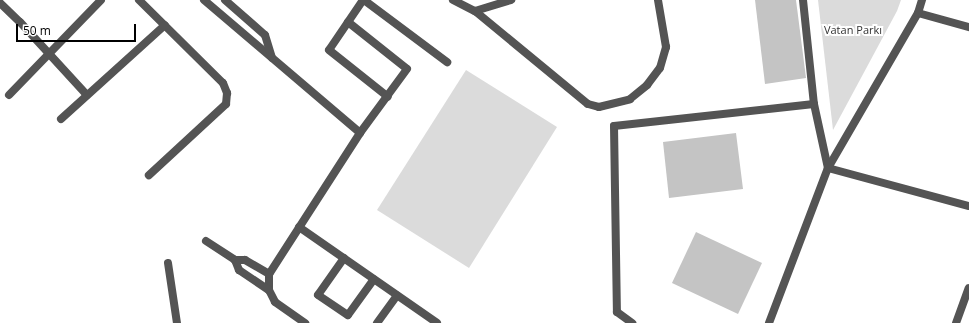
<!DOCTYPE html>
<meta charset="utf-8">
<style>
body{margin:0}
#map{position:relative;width:969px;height:323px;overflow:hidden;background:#fff;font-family:"Open Sans",sans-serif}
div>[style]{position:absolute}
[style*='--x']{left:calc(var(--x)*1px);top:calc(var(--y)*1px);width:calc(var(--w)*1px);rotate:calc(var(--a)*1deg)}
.green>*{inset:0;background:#dbdbdb}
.building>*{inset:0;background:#c4c4c4}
.service>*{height:8px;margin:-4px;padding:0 4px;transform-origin:4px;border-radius:4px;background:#545454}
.minor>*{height:8px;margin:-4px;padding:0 4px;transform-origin:4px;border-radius:4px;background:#545454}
span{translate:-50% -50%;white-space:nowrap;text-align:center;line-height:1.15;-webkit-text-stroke:4px #fff;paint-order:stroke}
.park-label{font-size:11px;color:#323232}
.scale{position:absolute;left:16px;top:24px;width:120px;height:18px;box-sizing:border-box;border:2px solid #000;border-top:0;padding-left:5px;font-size:12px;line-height:14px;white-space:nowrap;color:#000;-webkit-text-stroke:3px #fff;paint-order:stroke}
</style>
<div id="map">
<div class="green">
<div style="clip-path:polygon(818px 0,901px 0,897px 11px,833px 130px)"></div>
<div style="clip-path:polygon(466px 70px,557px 127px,469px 268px,377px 210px)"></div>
</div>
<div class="building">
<div style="clip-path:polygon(755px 0,796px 0,806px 78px,765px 84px)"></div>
<div style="clip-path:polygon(736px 133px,743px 189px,669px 198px,663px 142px)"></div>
<div style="clip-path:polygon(696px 232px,762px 263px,738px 314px,672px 283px)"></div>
</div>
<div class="service">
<div style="--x:139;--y:0;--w:118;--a:44.7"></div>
<div style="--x:223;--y:83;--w:11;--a:68"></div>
<div style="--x:227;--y:93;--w:11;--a:95"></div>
<div style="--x:226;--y:104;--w:105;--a:137.3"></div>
<div style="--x:204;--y:0;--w:205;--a:40.4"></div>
<div style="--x:360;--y:133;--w:168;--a:122.8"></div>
<div style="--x:269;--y:274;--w:16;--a:90"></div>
<div style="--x:269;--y:290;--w:13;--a:63"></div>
<div style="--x:275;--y:302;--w:37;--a:35"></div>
<div style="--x:225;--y:0;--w:53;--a:41.2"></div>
<div style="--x:265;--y:35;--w:24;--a:73"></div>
<div style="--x:363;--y:0;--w:60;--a:124.2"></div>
<div style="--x:329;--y:50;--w:75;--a:38.5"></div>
<div style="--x:364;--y:0;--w:104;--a:36.8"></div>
<div style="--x:0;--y:3;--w:28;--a:44"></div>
<div style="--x:20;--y:22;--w:99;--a:47.5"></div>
<div style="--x:348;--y:22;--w:75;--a:38.5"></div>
<div style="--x:407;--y:69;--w:79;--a:126.3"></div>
<div style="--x:9;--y:95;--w:132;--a:-45.9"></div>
<div style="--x:61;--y:119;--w:140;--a:-42.1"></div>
<div style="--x:614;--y:126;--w:186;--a:89.1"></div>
<div style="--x:617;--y:312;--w:19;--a:36"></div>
<div style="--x:299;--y:227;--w:168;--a:34.8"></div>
<div style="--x:206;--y:241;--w:35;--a:33"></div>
<div style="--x:235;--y:260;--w:11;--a:68"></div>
<div style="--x:239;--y:270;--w:36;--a:34"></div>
<div style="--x:344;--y:258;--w:45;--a:125.1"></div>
<div style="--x:318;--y:295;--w:36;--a:34"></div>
<div style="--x:348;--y:315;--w:44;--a:-54.2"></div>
<div style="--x:235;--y:260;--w:10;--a:0"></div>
<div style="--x:245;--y:260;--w:28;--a:30"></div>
<div style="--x:168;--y:263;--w:61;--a:81.5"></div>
<div style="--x:377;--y:323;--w:34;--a:-54"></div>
</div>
<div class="minor">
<div style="--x:453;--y:0;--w:25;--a:27"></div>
<div style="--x:475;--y:11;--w:38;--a:-17"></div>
<div style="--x:803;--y:0;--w:105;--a:84"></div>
<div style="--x:814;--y:104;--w:66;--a:77.7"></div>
<div style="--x:828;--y:168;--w:146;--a:15.1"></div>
<div style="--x:475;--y:11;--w:146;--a:39.5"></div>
<div style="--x:588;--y:104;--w:11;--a:15"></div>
<div style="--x:599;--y:107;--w:32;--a:-14"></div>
<div style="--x:630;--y:99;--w:22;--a:-39"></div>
<div style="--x:647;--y:85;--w:21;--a:-53"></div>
<div style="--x:660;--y:68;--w:22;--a:-74"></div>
<div style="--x:666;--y:47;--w:48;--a:-99.7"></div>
<div style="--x:918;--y:13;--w:53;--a:15.4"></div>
<div style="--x:614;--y:126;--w:201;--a:-6.3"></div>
<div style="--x:769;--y:323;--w:166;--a:-69.2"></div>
<div style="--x:828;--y:168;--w:179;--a:-59.9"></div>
<div style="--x:918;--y:13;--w:14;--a:-73"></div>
<div style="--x:956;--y:323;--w:37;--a:-70"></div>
</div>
<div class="park-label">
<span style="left:853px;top:30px">Vatan Parkı</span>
</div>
<div class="scale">50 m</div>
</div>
